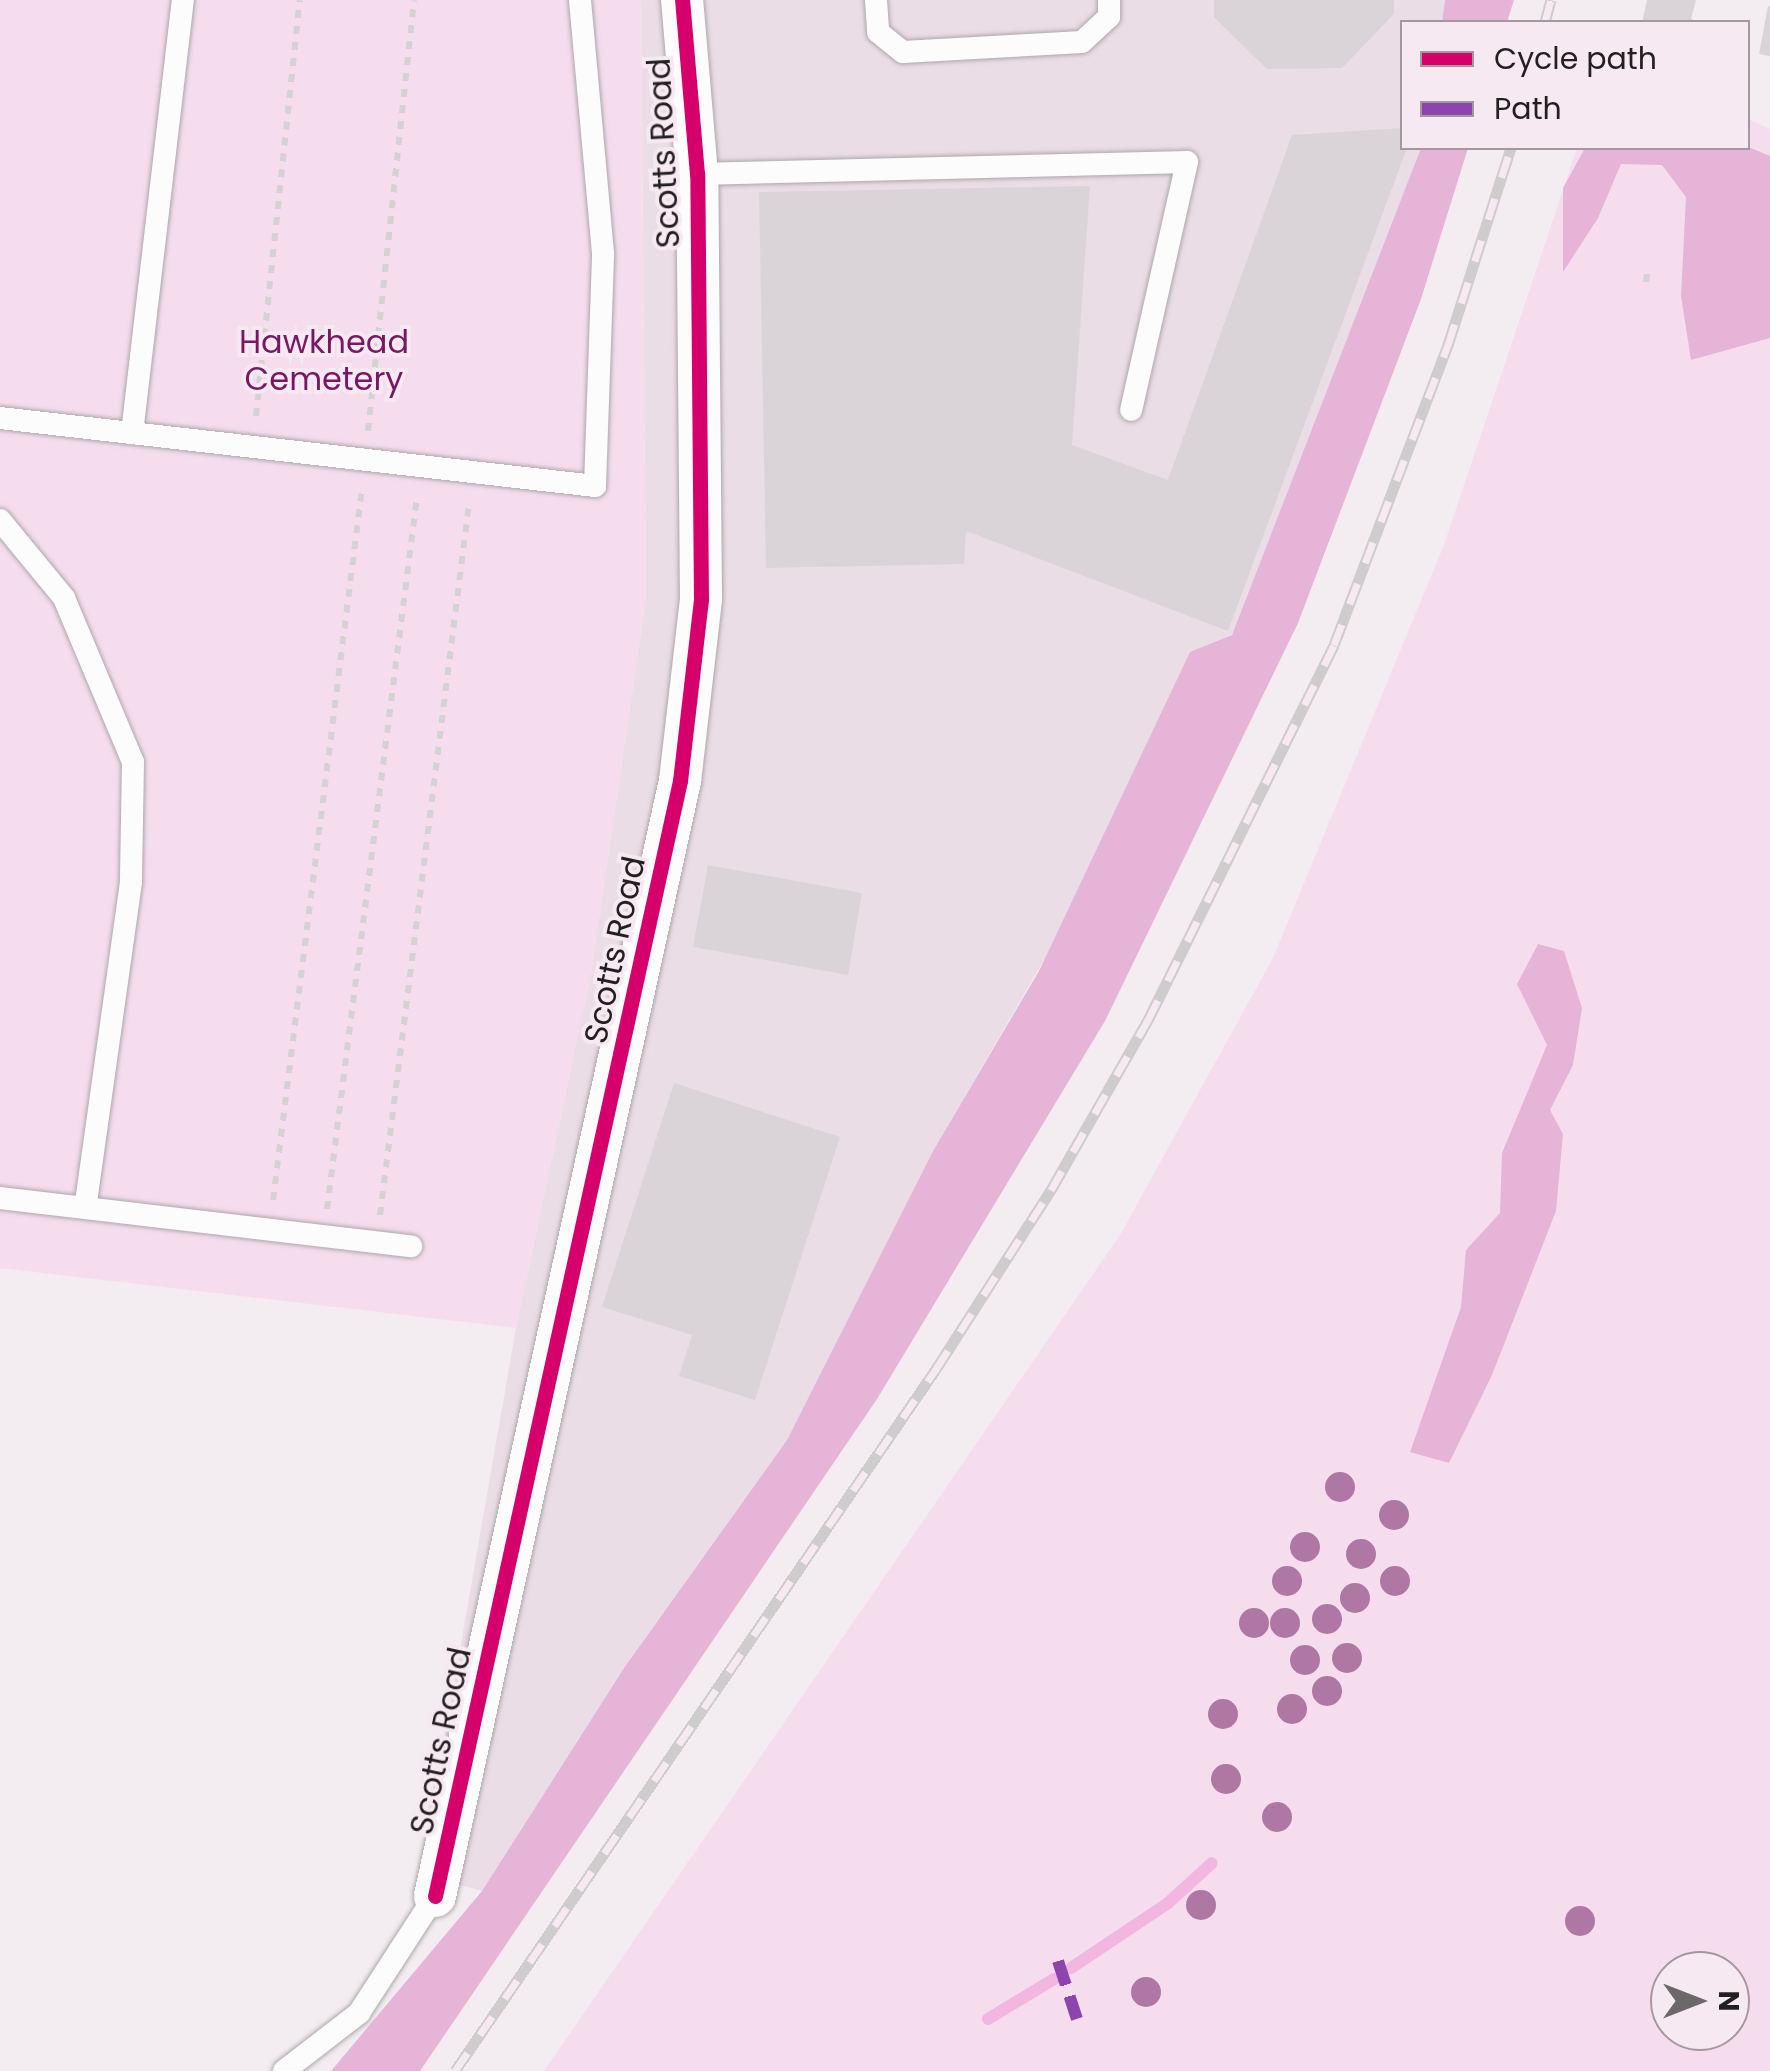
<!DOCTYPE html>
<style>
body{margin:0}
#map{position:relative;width:1770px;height:2071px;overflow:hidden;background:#f3ecf0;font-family:Poppins,sans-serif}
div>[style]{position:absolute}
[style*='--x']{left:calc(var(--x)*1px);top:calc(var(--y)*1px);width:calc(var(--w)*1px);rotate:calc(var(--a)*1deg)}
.built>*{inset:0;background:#ebdde6}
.green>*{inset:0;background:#f6ddee}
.forest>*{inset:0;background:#e5b4d7}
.stream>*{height:12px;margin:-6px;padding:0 6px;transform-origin:6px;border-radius:6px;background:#f3b6e1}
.building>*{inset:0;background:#dad4d8}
.path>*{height:6px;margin-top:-3px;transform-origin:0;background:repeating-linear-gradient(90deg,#d4d2d3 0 8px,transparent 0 16px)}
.roads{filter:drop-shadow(0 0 2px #ada8ab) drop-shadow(0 0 2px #ada8ab)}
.lane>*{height:22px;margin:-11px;padding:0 11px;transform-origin:11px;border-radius:11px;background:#fdfcfd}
.street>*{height:42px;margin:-21px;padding:0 21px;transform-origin:21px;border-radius:21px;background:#fdfcfd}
.rail>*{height:11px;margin-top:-5.5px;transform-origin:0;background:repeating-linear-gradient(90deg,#f6e9f1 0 22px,#cecccc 0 44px);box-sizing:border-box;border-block:2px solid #cecccc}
.quiet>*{height:12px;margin-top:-6px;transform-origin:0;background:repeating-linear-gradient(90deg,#8e44ad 0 25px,transparent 0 37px)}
.cycleway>*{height:15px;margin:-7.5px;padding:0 7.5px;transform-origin:7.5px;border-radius:7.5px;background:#d6006c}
.trees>*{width:30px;height:30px;margin:-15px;border-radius:50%;background:#af77a3}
span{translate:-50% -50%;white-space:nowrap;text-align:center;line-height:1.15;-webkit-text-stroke:8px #f6e9f1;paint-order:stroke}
.street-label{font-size:32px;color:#231f21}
.park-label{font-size:32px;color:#781764}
.legend{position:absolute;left:1400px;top:20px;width:350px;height:130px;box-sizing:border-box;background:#f6e9f1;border:2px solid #a2989e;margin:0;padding:12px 18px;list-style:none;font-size:30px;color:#231f21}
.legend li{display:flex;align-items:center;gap:20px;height:50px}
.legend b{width:50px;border:2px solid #a2989e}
.north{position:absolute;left:1650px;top:1951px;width:100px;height:100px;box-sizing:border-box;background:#f6e9f1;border:2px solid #a2989e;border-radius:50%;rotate:90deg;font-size:28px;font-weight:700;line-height:40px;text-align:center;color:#231f21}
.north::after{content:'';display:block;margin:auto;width:35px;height:45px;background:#6c6769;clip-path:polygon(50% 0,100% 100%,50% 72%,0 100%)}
</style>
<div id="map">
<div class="built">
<div style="clip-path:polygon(641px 0,1445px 0,1442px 22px,1402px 22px,1402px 148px,1421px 148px,1232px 636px,933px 1151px,787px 1440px,624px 1668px,482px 1891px,421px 1874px,516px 1328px,591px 973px,646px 597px)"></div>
</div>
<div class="green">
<div style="clip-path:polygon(0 0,641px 0,646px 597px,591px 973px,516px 1328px,0 1268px)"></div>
<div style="clip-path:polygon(evenodd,1748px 119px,1770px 129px,1770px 2071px,544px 2071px,1120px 1235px,1273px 958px,1444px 545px,1577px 148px,1748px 148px,1748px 119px,1670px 1971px,1730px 1971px,1730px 2031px,1670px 2031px,1670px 1971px)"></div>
</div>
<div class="forest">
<div style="clip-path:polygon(1445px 0,1514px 0,1507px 22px,1442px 22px)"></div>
<div style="clip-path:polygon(1748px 147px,1770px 156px,1770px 338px,1691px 360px,1681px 296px,1686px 197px,1662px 165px,1621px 164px,1598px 218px,1563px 272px,1563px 188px,1585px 148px)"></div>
<div style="clip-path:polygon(1421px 148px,1468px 148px,1421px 299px,1298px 623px,1105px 1021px,877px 1399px,420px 2071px,331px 2071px,482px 1891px,624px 1668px,787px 1440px,933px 1151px,1039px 971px,1190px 652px,1232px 635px)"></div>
<div style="clip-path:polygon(1538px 944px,1564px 951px,1582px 1008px,1573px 1065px,1550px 1110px,1563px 1134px,1556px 1211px,1492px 1375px,1449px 1463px,1410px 1452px,1461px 1307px,1466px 1250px,1500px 1213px,1502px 1153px,1547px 1045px,1517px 984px)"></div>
</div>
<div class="stream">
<div style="--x:1071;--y:1968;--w:117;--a:-33.8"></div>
<div style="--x:1168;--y:1903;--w:59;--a:-42.3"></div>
<div style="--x:988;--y:2019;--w:77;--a:-31.2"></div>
</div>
<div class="building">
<div style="clip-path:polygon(1214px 0,1394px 0,1394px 14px,1342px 68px,1267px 69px,1214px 17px)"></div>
<div style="clip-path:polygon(1647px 0,1696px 0,1691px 19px,1700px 22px,1642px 22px)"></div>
<div style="clip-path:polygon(1768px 6px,1770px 6px,1770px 56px,1759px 54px)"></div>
<div style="clip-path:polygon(1402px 128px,1407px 148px,1228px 631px,966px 531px,964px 564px,766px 568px,759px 192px,1090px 186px,1072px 445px,1168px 480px,1292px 135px)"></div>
<div style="clip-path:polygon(708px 865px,862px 893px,848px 975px,693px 947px)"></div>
<div style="clip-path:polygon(674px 1083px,840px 1137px,755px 1400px,679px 1376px,692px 1335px,602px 1307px)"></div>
</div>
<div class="path">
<div style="--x:1646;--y:282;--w:16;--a:-83"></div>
<div style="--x:256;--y:416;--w:418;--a:-84"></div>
<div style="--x:368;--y:431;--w:433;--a:-83.9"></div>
<div style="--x:273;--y:1200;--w:718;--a:-82.87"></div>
<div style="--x:327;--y:1209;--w:718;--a:-82.8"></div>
<div style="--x:380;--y:1215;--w:718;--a:-82.87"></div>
</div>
<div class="roads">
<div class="lane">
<div style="--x:876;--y:0;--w:32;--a:86"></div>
<div style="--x:878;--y:32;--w:32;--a:39"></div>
<div style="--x:903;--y:52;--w:179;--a:-3.2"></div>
<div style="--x:1082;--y:42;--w:37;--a:-43"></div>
<div style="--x:1109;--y:17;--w:17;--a:-90"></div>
<div style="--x:697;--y:174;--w:490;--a:-1.4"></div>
<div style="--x:1187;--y:162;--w:254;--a:102.7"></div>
<div style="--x:0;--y:418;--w:599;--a:6.52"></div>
<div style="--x:595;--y:486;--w:233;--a:-88"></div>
<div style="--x:603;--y:253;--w:254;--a:-95.2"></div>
<div style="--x:132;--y:433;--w:436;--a:-83.3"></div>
<div style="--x:0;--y:520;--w:101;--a:50.6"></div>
<div style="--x:64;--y:598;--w:178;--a:67.2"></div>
<div style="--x:133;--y:762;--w:120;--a:91"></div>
<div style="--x:131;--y:882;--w:329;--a:98"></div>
<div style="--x:0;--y:1198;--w:414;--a:6.7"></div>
<div style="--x:284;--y:2071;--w:95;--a:-37.7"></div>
<div style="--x:359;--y:2013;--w:140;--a:-57"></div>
</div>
<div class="street">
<div style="--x:435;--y:1896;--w:1142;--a:-77.61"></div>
<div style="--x:680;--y:781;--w:183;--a:-83.4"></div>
<div style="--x:701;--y:599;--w:425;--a:-90.5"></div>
<div style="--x:697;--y:174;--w:175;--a:-94.9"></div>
</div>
</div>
<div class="rail">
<div style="--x:1545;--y:22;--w:23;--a:-75"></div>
<div style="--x:455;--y:2071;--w:851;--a:-55.58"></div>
<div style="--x:936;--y:1369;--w:213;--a:-57.3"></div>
<div style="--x:1051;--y:1190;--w:196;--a:-60.3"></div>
<div style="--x:1148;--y:1020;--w:419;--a:-63.6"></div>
<div style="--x:1334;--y:645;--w:321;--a:-69.2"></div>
<div style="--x:1448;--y:345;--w:207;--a:-72.3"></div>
</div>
<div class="quiet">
<div style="--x:1058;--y:1961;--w:61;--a:71.9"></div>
</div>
<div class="cycleway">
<div style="--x:435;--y:1896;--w:1142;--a:-77.61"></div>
<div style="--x:680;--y:781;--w:183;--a:-83.4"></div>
<div style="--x:701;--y:599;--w:425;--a:-90.5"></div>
<div style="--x:697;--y:174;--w:175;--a:-94.9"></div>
</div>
<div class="trees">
<div style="left:1340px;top:1487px"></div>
<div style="left:1394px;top:1515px"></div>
<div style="left:1305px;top:1547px"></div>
<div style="left:1361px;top:1554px"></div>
<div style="left:1287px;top:1581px"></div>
<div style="left:1395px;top:1581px"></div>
<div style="left:1355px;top:1598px"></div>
<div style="left:1327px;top:1619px"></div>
<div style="left:1254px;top:1623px"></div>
<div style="left:1285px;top:1623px"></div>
<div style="left:1347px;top:1658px"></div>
<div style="left:1305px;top:1660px"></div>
<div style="left:1327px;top:1691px"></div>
<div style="left:1292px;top:1709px"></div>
<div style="left:1223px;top:1714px"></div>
<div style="left:1226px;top:1779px"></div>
<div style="left:1277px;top:1817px"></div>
<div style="left:1201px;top:1905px"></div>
<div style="left:1580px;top:1921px"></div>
<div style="left:1146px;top:1992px"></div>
</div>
<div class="street-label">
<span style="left:664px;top:153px;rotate:-93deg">Scotts Road</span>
<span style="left:615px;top:950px;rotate:-78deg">Scotts Road</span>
<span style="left:441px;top:1741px;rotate:-78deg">Scotts Road</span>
</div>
<div class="park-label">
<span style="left:324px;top:361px">Hawkhead<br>Cemetery</span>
</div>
<ul class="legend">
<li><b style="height:12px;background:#d6006c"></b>Cycle path</li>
<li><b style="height:12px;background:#8e44ad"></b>Path</li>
</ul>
<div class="north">N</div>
</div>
